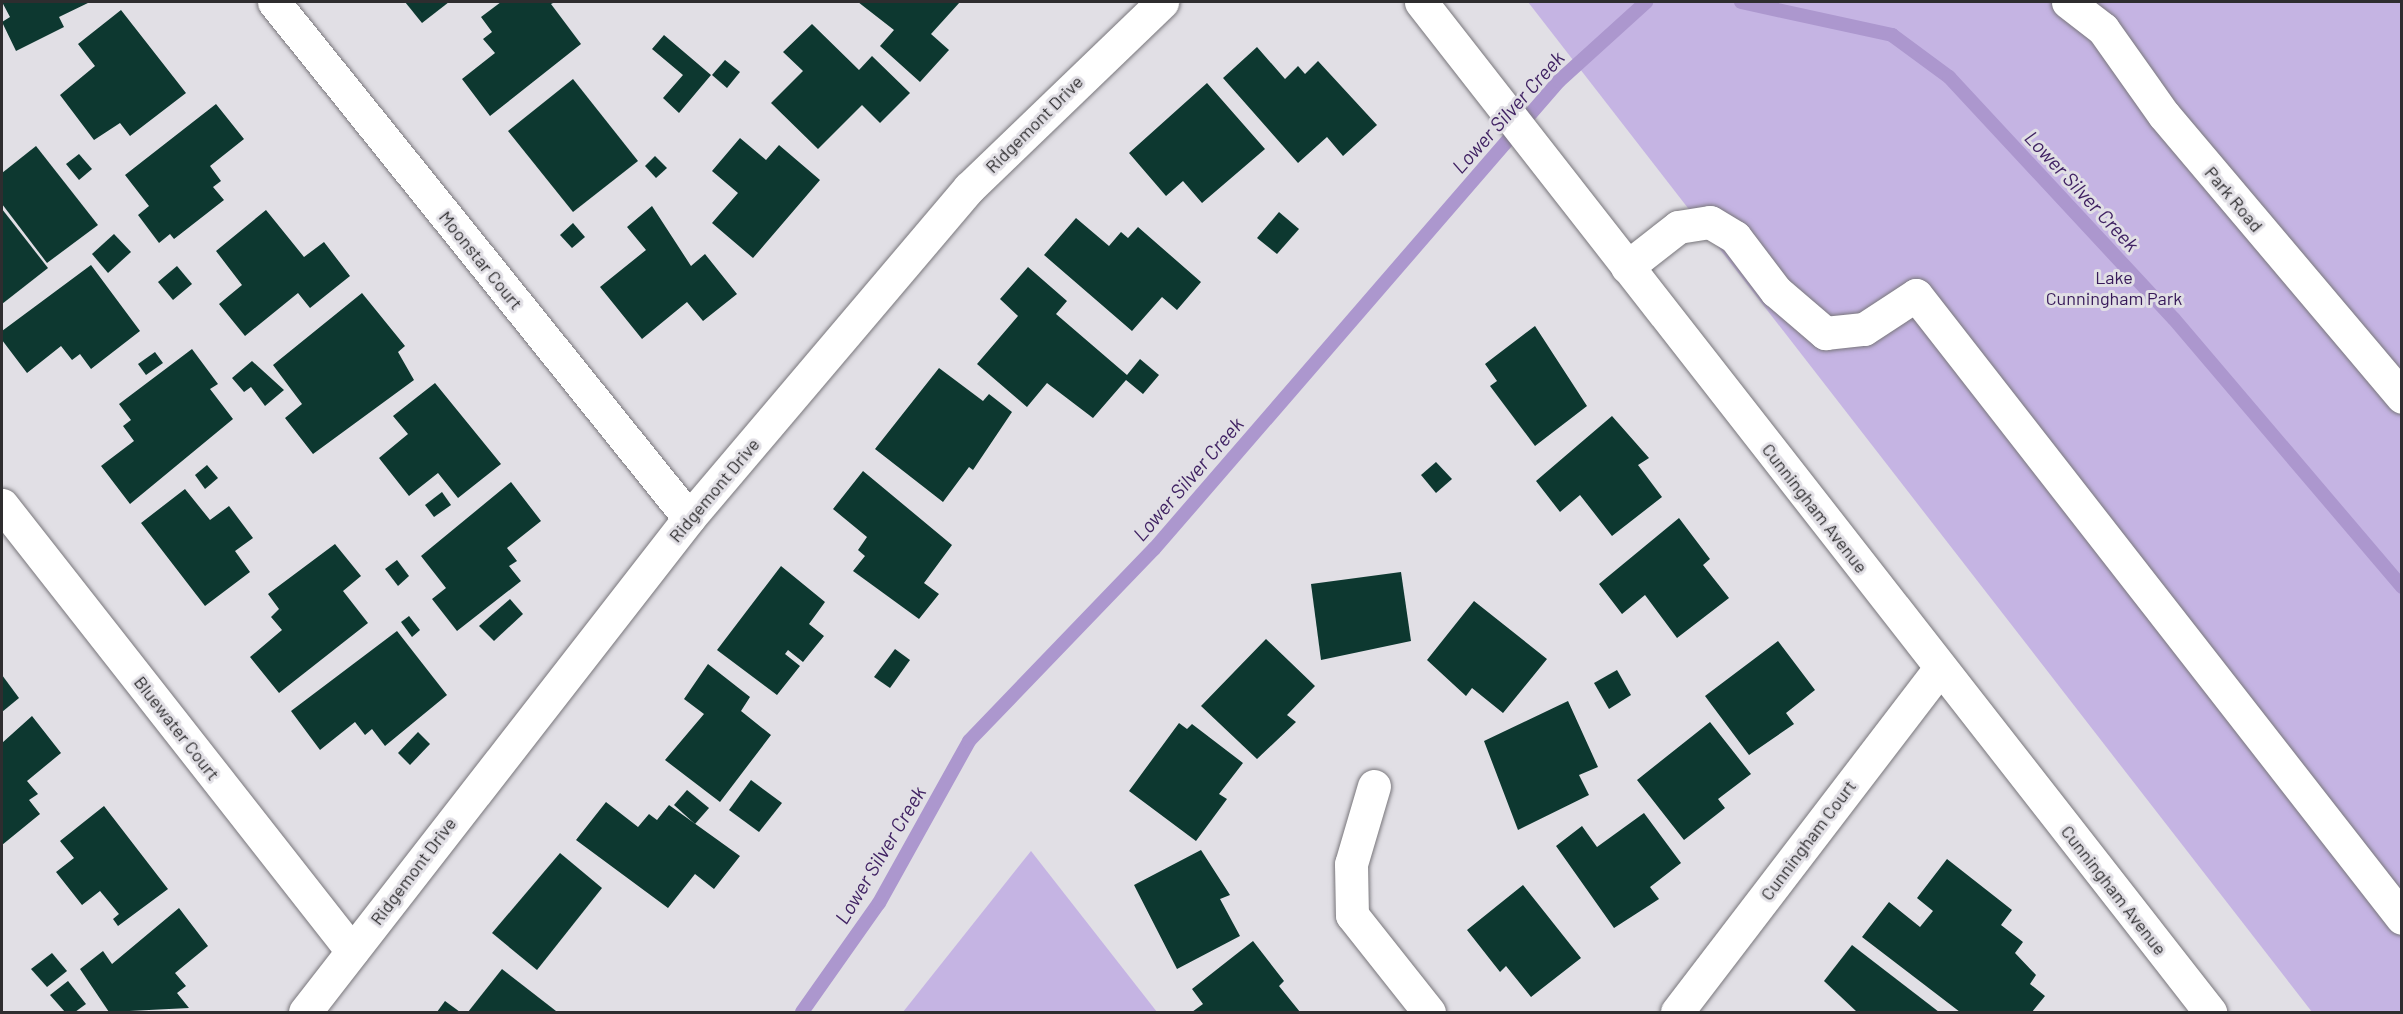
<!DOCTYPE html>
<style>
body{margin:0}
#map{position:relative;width:2403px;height:1014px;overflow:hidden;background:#e1dfe5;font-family:Barlow,sans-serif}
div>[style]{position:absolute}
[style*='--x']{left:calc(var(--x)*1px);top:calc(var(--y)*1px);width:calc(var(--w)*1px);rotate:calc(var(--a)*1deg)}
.green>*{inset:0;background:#c5b4e3}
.stream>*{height:14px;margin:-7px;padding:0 7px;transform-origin:7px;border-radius:7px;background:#ac97ce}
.building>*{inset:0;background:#0d3830}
.roads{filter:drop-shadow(0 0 2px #78767b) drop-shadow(0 0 2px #78767b)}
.minor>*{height:33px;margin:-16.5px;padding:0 16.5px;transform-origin:16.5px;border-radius:16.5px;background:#fff}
span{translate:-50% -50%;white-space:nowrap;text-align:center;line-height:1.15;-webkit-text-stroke:6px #e1dfe5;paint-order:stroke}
.street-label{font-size:18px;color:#2e2d2f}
.park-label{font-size:18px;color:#371959}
.water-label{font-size:20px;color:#402263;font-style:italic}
.frame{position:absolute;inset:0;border:3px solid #2e2d2f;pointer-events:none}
</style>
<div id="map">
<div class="green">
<div style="clip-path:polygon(1528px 2px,2401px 2px,2401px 1012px,2312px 1012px)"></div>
<div style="clip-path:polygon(1031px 851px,1157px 1012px,903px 1012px)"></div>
</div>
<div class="stream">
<div style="--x:1741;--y:2;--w:155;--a:12.3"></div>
<div style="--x:1892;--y:35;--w:71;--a:36.4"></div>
<div style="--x:1949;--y:77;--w:330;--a:47.1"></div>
<div style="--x:2174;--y:319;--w:352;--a:49.6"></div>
<div style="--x:802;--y:1012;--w:133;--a:-54.8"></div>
<div style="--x:879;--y:903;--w:185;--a:-60.9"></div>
<div style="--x:969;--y:741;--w:267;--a:-46.1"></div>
<div style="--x:1154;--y:549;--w:619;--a:-49.13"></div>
<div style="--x:1559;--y:81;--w:118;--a:-42.2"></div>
</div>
<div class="building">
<div style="clip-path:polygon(2px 2px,90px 2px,59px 17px,64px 27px,16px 51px,2px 22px,10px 17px)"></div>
<div style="clip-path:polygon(405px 2px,449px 2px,422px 23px)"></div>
<div style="clip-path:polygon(501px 2px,555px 2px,551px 4px,581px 44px,490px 116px,462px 79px,495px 53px,483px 39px,492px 32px,481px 17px)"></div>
<div style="clip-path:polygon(858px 2px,960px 2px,931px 34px,949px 50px,920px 82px,880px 46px,894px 30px)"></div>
<div style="clip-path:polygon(121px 10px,186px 93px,130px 136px,120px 123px,94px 140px,60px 95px,95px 66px,78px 44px)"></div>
<div style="clip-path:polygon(812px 24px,859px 70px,872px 56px,910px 93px,880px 123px,862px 105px,818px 149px,771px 103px,803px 71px,783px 52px)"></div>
<div style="clip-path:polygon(664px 35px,711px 75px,679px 113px,663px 98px,683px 75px,652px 49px)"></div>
<div style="clip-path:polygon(1257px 47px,1285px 79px,1298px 66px,1305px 74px,1318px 61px,1377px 125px,1343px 156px,1327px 137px,1298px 163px,1223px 78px)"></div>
<div style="clip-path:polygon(725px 60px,740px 72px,727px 88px,712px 75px)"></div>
<div style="clip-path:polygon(573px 79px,638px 161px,573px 212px,508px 131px)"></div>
<div style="clip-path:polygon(1207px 83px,1265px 149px,1202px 203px,1183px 181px,1166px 196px,1129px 153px)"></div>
<div style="clip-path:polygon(216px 104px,244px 139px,210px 166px,221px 181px,213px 187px,224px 200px,174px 239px,170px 234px,159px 243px,138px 215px,149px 206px,125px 175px)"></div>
<div style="clip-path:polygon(740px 138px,766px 160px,779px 145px,820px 180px,753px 258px,712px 223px,738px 193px,712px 171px)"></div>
<div style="clip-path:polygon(36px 146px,98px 225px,47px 263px,2px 204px,2px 173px)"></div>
<div style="clip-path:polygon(79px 154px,92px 169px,79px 180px,66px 164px)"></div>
<div style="clip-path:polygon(655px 156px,667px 168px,656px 178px,645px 166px)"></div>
<div style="clip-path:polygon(652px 206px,691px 266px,705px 254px,737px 294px,703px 321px,687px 302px,642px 339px,600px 287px,646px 250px,627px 227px)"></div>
<div style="clip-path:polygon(2px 209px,48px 268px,2px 304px)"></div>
<div style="clip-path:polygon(266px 210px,304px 257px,324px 242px,350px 276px,310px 308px,298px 293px,245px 336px,219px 304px,242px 285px,216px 251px)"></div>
<div style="clip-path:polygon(1279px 212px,1299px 229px,1277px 254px,1257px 238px)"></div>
<div style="clip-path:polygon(1076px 218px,1109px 246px,1121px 232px,1128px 238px,1138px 227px,1201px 282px,1177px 310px,1162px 297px,1132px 331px,1044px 255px)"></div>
<div style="clip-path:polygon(573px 223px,585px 237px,572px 248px,560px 235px)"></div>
<div style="clip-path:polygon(114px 234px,131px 252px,108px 273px,92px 254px)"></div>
<div style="clip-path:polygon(91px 265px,140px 331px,91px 369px,80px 354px,72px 360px,61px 346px,27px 373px,2px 340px,2px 331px)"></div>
<div style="clip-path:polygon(177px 266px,192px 284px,173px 300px,158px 282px)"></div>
<div style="clip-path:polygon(1028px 267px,1067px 301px,1056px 314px,1127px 375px,1140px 359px,1159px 375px,1143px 394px,1126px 380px,1093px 418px,1047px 383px,1027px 407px,977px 364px,1018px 316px,1000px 299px)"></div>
<div style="clip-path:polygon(362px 293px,405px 346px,398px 352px,414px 380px,313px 454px,285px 418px,302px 404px,273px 365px)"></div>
<div style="clip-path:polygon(1535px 326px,1587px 406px,1535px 446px,1490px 386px,1497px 381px,1485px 364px)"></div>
<div style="clip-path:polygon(192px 349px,218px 384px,210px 389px,233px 419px,130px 504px,101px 466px,134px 441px,123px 426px,131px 420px,119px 404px)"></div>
<div style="clip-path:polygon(155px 352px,163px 363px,146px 375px,138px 364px)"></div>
<div style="clip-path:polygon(252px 361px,284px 390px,265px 406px,251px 387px,244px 392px,232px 378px)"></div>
<div style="clip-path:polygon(939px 368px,983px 401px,989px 394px,1012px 412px,973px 470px,969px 467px,943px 502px,875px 449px)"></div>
<div style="clip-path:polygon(435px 383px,501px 464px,458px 498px,438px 473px,409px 496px,379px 458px,408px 434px,393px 416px)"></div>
<div style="clip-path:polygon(1612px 416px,1649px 458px,1638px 465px,1662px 497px,1612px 536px,1580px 495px,1560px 512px,1536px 481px)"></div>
<div style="clip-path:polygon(1436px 462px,1452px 479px,1436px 493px,1421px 475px)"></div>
<div style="clip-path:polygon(207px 465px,218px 478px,205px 489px,195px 475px)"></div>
<div style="clip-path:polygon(863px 471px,952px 545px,924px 583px,939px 594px,919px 619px,853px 571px,865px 556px,858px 550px,867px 537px,833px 509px)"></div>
<div style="clip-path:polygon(511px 482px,541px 521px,507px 548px,517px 561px,509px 566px,521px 581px,457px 631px,432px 599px,446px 588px,421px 556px)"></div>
<div style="clip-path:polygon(185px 489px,210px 520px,229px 506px,253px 538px,235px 551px,250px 572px,205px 606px,141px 523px)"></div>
<div style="clip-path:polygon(442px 492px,451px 505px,434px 517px,425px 505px)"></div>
<div style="clip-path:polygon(1679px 518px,1710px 559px,1703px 565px,1729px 598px,1677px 638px,1645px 595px,1622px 614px,1599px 584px)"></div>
<div style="clip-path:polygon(335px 544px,361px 576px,343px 591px,368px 623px,279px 693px,250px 657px,282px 630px,271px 617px,279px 609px,268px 594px)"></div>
<div style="clip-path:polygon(397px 560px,409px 576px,398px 586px,385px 569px)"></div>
<div style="clip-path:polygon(781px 566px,825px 602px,809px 624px,824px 636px,803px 662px,788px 650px,785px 654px,800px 666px,777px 695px,717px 650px)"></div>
<div style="clip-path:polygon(1401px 572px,1411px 641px,1321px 660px,1311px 584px)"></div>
<div style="clip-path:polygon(510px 599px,523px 614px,494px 641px,479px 626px)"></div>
<div style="clip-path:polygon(1474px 601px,1547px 659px,1503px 713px,1472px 688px,1466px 696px,1427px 660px)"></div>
<div style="clip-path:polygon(409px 616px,420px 630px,412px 637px,401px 622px)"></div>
<div style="clip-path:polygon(397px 631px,447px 695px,385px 746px,372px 729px,365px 735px,355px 722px,320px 750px,291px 711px)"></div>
<div style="clip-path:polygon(1266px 639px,1315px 686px,1287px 715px,1296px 722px,1257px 759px,1201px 706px)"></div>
<div style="clip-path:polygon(1778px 641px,1815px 690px,1786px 713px,1794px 724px,1749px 755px,1705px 696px)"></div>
<div style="clip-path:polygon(895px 649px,910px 660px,890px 688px,874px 677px)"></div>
<div style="clip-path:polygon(708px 664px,750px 697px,741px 711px,771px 735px,720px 802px,665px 760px,704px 714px,684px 699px)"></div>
<div style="clip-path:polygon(1617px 670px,1631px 695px,1609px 709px,1594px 683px)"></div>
<div style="clip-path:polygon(2px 675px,19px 698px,2px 712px)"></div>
<div style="clip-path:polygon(1568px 701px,1598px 767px,1579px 775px,1589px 795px,1518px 830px,1484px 741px)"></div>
<div style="clip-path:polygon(32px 716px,61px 753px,27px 781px,38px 794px,29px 800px,40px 814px,2px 845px,2px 743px)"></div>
<div style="clip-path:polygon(1710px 722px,1751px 774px,1718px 799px,1725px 808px,1684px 840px,1637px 780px)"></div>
<div style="clip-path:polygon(1179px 723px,1187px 729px,1192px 724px,1243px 763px,1219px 794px,1227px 799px,1196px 841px,1129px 791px)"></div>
<div style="clip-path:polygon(418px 732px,430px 744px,410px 765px,398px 753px)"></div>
<div style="clip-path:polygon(751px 780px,782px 803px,759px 832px,729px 810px)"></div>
<div style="clip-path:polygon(687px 790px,709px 808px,695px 824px,674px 805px)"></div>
<div style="clip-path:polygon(606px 802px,638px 827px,649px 814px,657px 820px,669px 805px,740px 856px,714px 889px,695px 874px,668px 908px,576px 840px)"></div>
<div style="clip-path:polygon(104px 806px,168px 889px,118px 926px,113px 919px,119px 914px,100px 891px,82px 905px,56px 872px,74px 858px,60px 841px)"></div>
<div style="clip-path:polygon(1644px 813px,1681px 863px,1650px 887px,1659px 899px,1614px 928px,1556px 846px,1582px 826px,1597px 847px)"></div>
<div style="clip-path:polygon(1201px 850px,1230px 895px,1220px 899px,1240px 936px,1177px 969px,1134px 885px)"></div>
<div style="clip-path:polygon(560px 853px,602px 888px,537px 970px,492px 933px)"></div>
<div style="clip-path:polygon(1947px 859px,2012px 910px,2001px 925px,2023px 942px,2015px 953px,2036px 975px,2030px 984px,2045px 996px,2032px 1012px,1960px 1012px,1862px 937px,1889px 902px,1920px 927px,1933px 911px,1917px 898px)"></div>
<div style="clip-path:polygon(1523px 885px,1581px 958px,1531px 997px,1506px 966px,1500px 972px,1467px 930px)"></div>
<div style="clip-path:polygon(179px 908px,208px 946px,175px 973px,186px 986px,177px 993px,189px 1008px,109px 1012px,80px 969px,103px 951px,112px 964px)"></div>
<div style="clip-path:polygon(1253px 941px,1284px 981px,1279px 986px,1300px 1012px,1192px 1012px,1203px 1004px,1192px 989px)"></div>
<div style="clip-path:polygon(1852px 945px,1939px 1012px,1857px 1012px,1824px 981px)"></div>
<div style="clip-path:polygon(52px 953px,67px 971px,47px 987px,31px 969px)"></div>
<div style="clip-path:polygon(502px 969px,556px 1011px,555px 1012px,468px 1012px)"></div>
<div style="clip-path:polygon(68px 981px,86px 1004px,75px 1012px,65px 1012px,50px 995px)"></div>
<div style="clip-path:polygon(445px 1001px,460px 1012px,437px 1012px)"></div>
</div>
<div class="roads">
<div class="minor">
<div style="--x:274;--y:2;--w:662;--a:51.19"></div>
<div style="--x:1421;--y:2;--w:1282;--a:52"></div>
<div style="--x:2068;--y:2;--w:44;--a:37.6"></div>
<div style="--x:2103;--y:29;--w:105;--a:54.7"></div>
<div style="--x:2164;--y:115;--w:369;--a:49.8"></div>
<div style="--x:1627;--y:267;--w:65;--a:-38.1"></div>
<div style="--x:1678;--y:227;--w:32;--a:-9"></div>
<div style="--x:1710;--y:222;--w:29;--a:31"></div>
<div style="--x:1735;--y:237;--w:68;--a:52.8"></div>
<div style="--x:1776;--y:291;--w:65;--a:40.6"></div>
<div style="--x:1825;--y:333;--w:39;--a:-6"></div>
<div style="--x:1864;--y:329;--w:62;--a:-33.2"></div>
<div style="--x:1916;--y:295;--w:790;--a:52.04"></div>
<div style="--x:2;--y:505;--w:567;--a:51.88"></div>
<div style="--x:1374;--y:786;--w:81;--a:106.4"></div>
<div style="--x:1351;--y:864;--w:51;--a:88.9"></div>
<div style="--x:1352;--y:915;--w:124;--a:51.6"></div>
<div style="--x:305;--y:1012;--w:626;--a:-52.14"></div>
<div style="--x:689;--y:518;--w:433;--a:-49.7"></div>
<div style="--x:969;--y:188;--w:268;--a:-43.9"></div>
<div style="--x:1677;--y:1012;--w:433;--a:-52.6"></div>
</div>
</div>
<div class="street-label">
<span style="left:1034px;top:124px;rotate:-45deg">Ridgemont Drive</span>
<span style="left:2234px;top:199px;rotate:50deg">Park Road</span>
<span style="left:481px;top:260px;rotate:51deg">Moonstar Court</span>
<span style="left:714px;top:490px;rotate:-50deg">Ridgemont Drive</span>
<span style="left:1815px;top:508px;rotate:52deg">Cunningham Avenue</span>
<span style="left:177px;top:728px;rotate:52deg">Bluewater Court</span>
<span style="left:1808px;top:840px;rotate:-53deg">Cunningham Court</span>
<span style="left:413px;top:871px;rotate:-53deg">Ridgemont Drive</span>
<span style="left:2114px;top:890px;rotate:52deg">Cunningham Avenue</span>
</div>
<div class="park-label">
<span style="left:2114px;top:288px">Lake<br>Cunningham Park</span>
</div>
<div class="water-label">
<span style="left:1508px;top:112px;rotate:-48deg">Lower Silver Creek</span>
<span style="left:2082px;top:191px;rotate:47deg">Lower Silver Creek</span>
<span style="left:1188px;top:479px;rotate:-49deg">Lower Silver Creek</span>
<span style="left:880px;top:855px;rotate:-59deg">Lower Silver Creek</span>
</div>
<div class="frame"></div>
</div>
